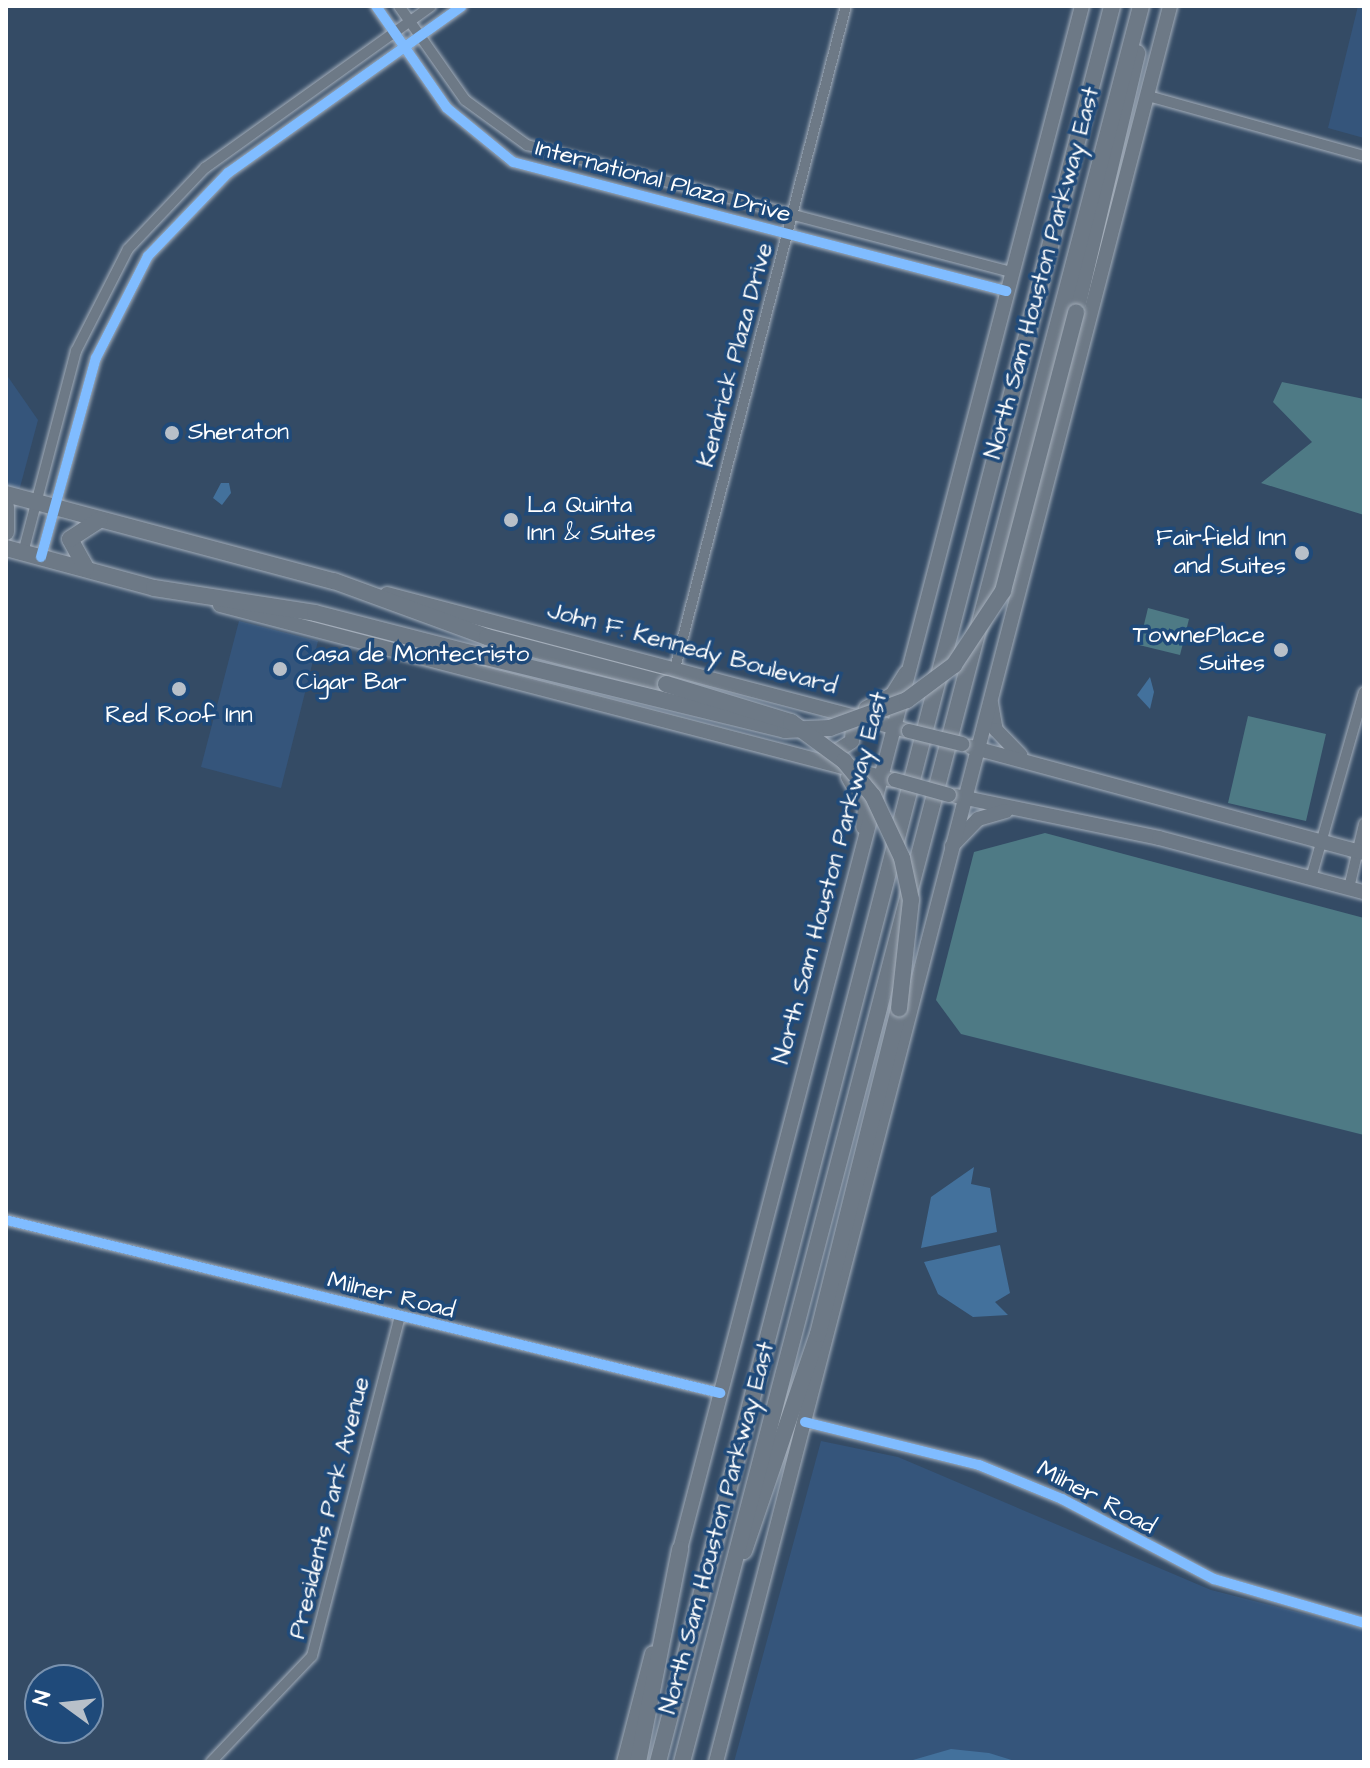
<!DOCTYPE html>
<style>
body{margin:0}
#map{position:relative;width:1370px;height:1768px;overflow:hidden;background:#344b65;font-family:"Architects Daughter",sans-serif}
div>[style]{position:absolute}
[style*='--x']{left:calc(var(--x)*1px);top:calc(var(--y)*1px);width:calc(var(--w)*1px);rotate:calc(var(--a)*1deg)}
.built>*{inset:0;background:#35557b}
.green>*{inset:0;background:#4e7a85}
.water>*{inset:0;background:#43719c}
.roads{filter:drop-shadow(0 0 2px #a4aeba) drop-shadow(0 0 2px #a4aeba)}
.minor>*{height:10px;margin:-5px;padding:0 5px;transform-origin:5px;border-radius:5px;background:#6d7986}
.major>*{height:14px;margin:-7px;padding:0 7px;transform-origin:7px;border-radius:7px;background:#6d7986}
.highway>*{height:16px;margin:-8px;padding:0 8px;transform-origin:8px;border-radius:8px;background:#6d7986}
.bridges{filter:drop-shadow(0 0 2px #a4aeba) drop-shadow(0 0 2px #a4aeba)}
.major-bridge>*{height:14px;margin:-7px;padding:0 7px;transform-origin:7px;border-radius:7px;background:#6d7986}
.highway-bridge>*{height:16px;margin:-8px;padding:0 8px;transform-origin:8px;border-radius:8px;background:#6d7986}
.cycleway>*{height:10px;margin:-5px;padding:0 5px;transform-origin:5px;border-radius:5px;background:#80bcff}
.dots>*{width:22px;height:22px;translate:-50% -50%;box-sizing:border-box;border:4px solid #1f4a7a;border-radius:50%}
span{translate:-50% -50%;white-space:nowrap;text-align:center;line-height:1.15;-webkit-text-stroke:7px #1f4a7a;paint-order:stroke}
.street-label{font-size:24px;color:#fff}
.poi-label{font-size:24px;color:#fff}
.left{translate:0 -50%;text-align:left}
.right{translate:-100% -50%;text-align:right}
.frame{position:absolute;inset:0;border:8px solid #fff;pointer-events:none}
.north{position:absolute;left:24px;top:1664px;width:80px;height:80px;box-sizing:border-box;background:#1f4a7a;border:2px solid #7992af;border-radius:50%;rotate:285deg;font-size:22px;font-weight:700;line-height:32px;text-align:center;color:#fff}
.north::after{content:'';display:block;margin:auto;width:28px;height:36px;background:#b8c0c9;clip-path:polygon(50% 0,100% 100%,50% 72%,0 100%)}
</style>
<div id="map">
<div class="built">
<div style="clip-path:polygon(1358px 6px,1364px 6px,1364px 138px,1328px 128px)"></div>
<div style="clip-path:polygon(6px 374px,38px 420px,19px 491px,6px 488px)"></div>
<div style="clip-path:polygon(239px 621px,318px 641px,281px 788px,201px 767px)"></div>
<div style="clip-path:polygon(821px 1441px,898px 1457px,1211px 1590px,1364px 1629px,1364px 1762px,734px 1762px)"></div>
</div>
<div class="green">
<div style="clip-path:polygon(1282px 382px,1364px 399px,1364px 515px,1261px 483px,1312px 442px,1273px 402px)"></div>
<div style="clip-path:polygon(1148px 608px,1189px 619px,1180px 655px,1139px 645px)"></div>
<div style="clip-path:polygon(1248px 716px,1326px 734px,1306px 821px,1228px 803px)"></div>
<div style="clip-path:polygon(1045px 833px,1364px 918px,1364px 1135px,961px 1034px,936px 1000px,974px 852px)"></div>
</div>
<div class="water">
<div style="clip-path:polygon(221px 483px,229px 483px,231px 493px,222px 505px,213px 498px)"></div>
<div style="clip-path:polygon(1150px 677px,1154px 692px,1150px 709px,1137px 695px)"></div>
<div style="clip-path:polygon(974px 1167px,971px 1184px,990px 1188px,997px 1232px,921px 1248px,931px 1197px)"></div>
<div style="clip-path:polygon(1000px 1245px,1010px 1293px,995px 1302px,1008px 1315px,973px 1317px,938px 1294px,924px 1262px)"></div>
<div style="clip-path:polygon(951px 1749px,989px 1753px,1018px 1762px,906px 1762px)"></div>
</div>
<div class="roads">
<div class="minor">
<div style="--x:376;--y:6;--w:124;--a:55.2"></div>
<div style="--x:447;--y:108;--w:85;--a:39.3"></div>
<div style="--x:513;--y:162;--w:510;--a:14.66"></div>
<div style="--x:399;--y:6;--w:115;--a:54.9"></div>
<div style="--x:465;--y:100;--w:77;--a:36"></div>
<div style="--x:527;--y:145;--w:500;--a:14.7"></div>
<div style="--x:1148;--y:96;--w:224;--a:15.5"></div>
<div style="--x:23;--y:553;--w:209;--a:-75.3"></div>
<div style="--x:76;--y:351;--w:114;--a:-63"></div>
<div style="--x:128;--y:249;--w:112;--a:-46.5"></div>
<div style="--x:205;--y:168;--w:278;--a:-35.6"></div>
<div style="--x:41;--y:557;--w:206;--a:-74.6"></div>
<div style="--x:96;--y:358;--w:114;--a:-63"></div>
<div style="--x:148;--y:256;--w:115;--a:-46.1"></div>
<div style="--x:228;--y:173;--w:287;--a:-35.5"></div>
<div style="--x:675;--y:668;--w:684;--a:-75.52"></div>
<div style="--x:1311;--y:878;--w:193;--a:-74.1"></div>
<div style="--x:1349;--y:888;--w:66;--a:-76.8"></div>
<div style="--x:6;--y:1220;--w:735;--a:13.62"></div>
<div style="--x:805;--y:1422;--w:179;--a:13.9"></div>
<div style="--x:979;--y:1465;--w:90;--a:22.3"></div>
<div style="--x:1062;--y:1499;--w:172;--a:27.8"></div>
<div style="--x:1214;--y:1579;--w:156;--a:16.3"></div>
<div style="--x:211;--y:1762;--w:146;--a:-46.4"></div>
<div style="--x:312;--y:1656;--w:348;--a:-75.5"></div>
</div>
<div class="major">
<div style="--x:387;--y:594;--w:536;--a:14.71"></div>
<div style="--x:220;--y:605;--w:695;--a:14.58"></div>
<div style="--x:991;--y:703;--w:27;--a:80"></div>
<div style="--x:996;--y:730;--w:35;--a:46"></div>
<div style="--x:866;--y:708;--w:29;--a:-27"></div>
<div style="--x:892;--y:695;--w:26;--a:-58"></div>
<div style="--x:971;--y:747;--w:407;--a:15.1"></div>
<div style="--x:830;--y:755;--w:26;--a:-32"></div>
<div style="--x:852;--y:741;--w:17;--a:-87"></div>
<div style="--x:853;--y:724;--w:13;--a:-135"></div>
<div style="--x:848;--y:777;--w:34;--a:60"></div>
<div style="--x:865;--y:806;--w:21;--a:95"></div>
<div style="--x:956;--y:796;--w:207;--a:11.7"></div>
<div style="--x:1159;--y:838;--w:212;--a:14.8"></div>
<div style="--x:952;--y:846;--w:37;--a:-46"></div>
<div style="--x:978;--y:819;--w:29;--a:-16"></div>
<div style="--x:678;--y:1557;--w:1603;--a:-75.4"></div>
<div style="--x:624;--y:1762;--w:112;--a:-75.5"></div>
<div style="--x:716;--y:1762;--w:1814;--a:-75.5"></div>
</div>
<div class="highway">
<div style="--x:1076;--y:312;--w:266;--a:-76.7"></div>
<div style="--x:6;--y:494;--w:339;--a:14.9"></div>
<div style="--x:334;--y:581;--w:163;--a:20.1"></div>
<div style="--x:487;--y:637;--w:185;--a:14.7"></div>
<div style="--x:6;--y:507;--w:25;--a:90"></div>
<div style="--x:6;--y:548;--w:153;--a:15.1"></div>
<div style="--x:154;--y:588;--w:163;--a:8.8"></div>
<div style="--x:315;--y:613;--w:172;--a:14.4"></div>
<div style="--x:86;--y:568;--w:33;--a:-119"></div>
<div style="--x:70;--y:539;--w:35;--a:-33"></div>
<div style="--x:744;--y:1551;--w:229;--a:-71.2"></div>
<div style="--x:818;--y:1334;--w:336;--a:-76"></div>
<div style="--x:638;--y:1762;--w:217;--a:-78.8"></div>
<div style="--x:658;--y:1762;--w:1814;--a:-75.5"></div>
<div style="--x:682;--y:1762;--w:1815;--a:-75.35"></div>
</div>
</div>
<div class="bridges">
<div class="major-bridge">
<div style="--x:909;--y:731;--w:55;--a:13.8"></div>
<div style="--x:895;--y:780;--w:56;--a:15.5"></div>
</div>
<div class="highway-bridge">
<div style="--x:482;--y:656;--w:312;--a:13.7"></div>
<div style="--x:785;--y:730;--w:45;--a:-2.5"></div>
<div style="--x:830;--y:728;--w:82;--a:-20"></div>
<div style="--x:907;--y:700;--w:59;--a:-36.7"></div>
<div style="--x:954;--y:665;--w:89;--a:-56.5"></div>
<div style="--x:1003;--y:591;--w:288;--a:-75.3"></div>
<div style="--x:666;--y:684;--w:131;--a:16.9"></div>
<div style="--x:791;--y:722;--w:66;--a:36.3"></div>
<div style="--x:844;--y:761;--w:45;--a:50.4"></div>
<div style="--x:873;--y:796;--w:68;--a:64.9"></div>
<div style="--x:902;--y:858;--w:43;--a:77.9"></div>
<div style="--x:911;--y:900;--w:109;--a:96.3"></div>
</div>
</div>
<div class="cycleway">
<div style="--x:376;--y:6;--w:124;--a:55.2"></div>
<div style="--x:447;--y:108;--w:85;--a:39.3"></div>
<div style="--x:513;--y:162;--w:510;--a:14.66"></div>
<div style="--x:41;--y:557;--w:206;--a:-74.6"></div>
<div style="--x:96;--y:358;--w:114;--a:-63"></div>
<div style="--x:148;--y:256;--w:115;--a:-46.1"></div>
<div style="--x:228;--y:173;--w:287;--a:-35.5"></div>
<div style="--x:6;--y:1220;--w:735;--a:13.62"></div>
<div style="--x:805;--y:1422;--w:179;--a:13.9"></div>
<div style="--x:979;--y:1465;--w:90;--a:22.3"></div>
<div style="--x:1062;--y:1499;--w:172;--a:27.8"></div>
<div style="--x:1214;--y:1579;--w:156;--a:16.3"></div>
</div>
<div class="dots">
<div style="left:172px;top:433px;background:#b8c0c9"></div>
<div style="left:511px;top:520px;background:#b8c0c9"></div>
<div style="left:1302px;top:553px;background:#b8c0c9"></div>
<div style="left:1281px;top:650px;background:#b8c0c9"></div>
<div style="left:280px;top:669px;background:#b8c0c9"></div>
<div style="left:179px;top:689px;background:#b8c0c9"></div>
</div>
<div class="street-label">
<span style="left:663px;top:182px;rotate:15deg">International Plaza Drive</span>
<span style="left:1043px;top:273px;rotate:-75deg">North Sam Houston Parkway East</span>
<span style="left:736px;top:355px;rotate:-75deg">Kendrick Plaza Drive</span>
<span style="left:692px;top:649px;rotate:15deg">John F. Kennedy Boulevard</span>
<span style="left:831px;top:878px;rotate:-75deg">North Sam Houston Parkway East</span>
<span style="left:391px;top:1296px;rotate:14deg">Milner Road</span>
<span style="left:1096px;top:1498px;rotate:28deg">Milner Road</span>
<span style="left:330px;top:1508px;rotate:-76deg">Presidents Park Avenue</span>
<span style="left:718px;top:1528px;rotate:-75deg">North Sam Houston Parkway East</span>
</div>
<div class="poi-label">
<span class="left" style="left:188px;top:433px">Sheraton</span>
<span class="left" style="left:527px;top:520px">La Quinta<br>Inn &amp; Suites</span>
<span class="right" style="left:1286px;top:553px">Fairfield Inn<br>and Suites</span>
<span class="right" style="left:1265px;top:650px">TownePlace<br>Suites</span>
<span class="left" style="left:296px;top:669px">Casa de Montecristo<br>Cigar Bar</span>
<span style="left:179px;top:716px">Red Roof Inn</span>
</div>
<div class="frame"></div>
<div class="north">N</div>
</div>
